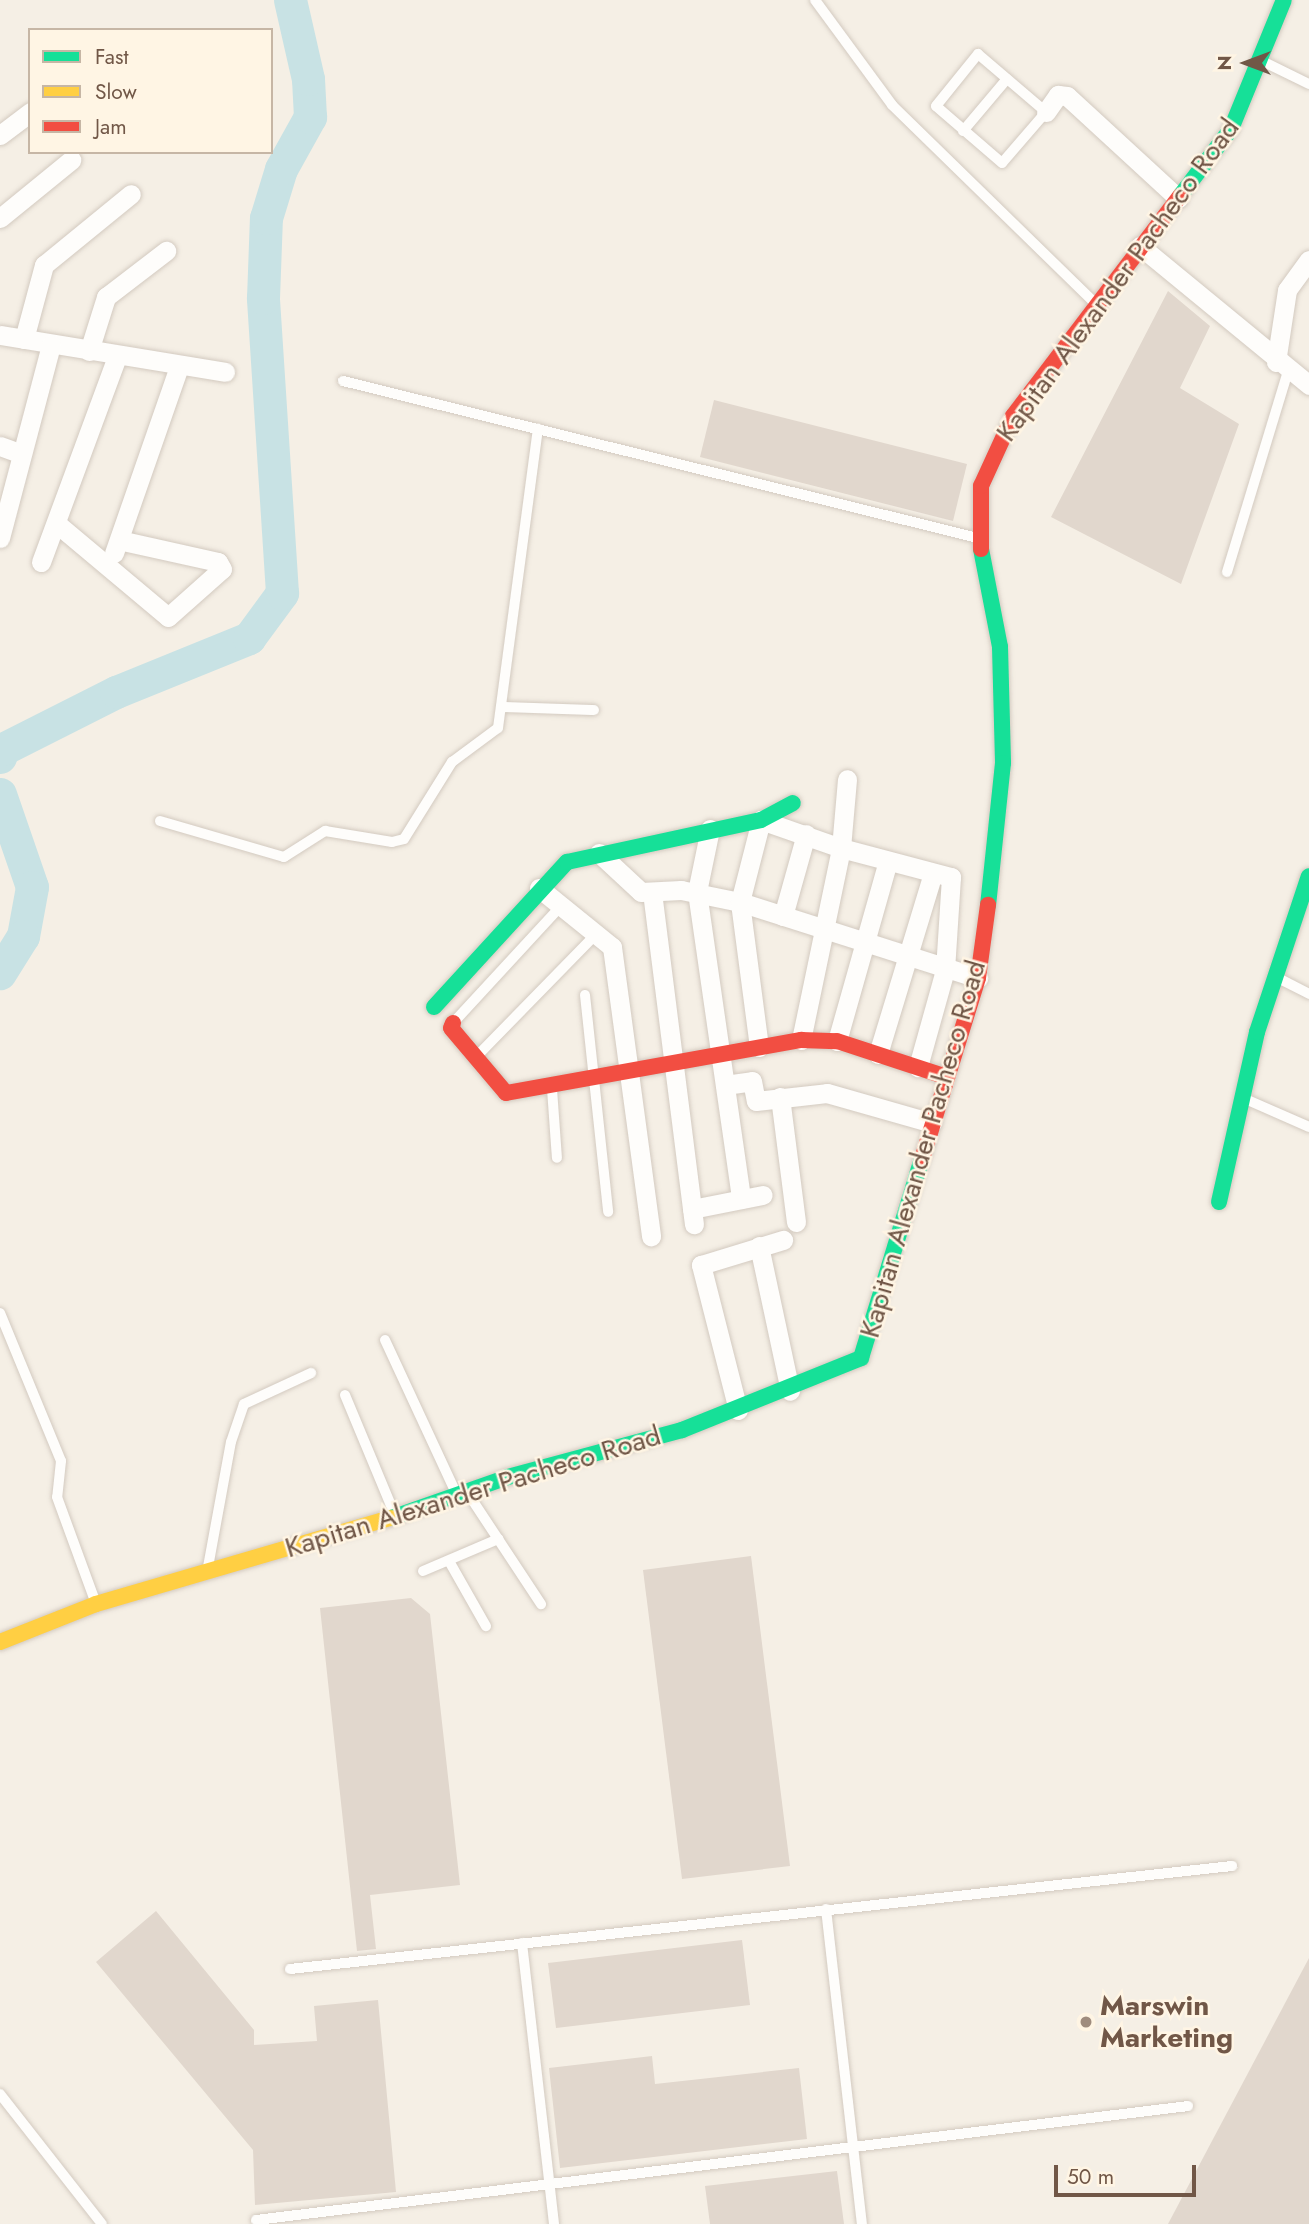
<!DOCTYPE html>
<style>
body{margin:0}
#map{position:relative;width:1309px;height:2224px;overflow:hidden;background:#f5efe5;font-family:Jost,sans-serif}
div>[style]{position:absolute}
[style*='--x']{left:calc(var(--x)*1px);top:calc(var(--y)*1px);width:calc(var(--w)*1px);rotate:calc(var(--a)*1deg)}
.river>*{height:33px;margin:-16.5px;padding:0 16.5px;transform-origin:16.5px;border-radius:16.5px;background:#c8e2e4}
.building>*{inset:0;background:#e1d7cd}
.roads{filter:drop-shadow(0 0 2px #d3cac0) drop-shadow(0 0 2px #d3cac0)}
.lane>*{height:10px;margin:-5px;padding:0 5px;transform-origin:5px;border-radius:5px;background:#fefdfb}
.street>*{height:19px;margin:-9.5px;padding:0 9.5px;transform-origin:9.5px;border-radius:9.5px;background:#fefdfb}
.fast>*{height:16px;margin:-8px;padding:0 8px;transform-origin:8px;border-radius:8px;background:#16e098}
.slow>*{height:16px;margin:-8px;padding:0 8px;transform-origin:8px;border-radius:8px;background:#ffcf43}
.jam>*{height:16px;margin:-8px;padding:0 8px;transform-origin:8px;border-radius:8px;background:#f24e42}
.dots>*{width:19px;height:19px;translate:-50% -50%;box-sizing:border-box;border:4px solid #fff5e4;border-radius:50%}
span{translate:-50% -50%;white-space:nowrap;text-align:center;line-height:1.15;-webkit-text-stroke:5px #fff5e4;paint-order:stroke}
.street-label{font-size:28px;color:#715747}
.poi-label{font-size:28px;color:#715747;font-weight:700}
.left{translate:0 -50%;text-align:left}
.legend{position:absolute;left:28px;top:28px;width:245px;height:126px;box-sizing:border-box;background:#fff5e4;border:2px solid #c6b6a5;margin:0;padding:9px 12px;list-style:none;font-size:21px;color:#715747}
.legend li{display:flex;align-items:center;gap:14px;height:35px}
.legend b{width:35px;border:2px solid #c6b6a5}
.north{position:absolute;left:1211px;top:28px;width:70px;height:70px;-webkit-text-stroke:5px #fff5e4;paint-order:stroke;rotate:270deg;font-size:19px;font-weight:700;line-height:28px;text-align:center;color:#715747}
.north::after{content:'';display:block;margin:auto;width:24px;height:32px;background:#715747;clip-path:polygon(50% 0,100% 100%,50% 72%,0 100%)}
.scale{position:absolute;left:1054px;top:2165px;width:142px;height:32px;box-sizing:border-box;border:4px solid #715747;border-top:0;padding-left:9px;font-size:21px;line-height:24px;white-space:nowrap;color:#715747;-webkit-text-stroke:5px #fff5e4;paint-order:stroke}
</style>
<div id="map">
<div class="river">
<div style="--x:0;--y:757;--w:9;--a:-69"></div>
<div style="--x:3;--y:749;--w:127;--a:-26.8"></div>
<div style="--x:116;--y:692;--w:144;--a:-22.1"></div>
<div style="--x:249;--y:638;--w:56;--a:-53.7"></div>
<div style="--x:282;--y:593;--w:296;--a:-93.7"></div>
<div style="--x:263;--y:298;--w:80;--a:-87.9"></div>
<div style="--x:266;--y:218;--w:51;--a:-73"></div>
<div style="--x:281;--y:169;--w:60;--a:-60.9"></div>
<div style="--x:310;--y:117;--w:38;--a:-93"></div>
<div style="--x:308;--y:79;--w:81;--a:-102.8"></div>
<div style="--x:0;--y:794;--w:98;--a:71"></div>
<div style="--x:32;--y:887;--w:50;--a:100.4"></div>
<div style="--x:23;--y:936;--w:44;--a:121.9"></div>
</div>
<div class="building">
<div style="clip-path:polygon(1168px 291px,1210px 326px,1180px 388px,1239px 424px,1181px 584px,1051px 517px)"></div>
<div style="clip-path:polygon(714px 400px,967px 464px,953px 521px,700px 457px)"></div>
<div style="clip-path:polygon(751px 1556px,790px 1866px,682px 1879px,643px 1570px)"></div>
<div style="clip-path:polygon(411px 1598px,430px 1614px,460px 1885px,370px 1895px,376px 1949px,357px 1951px,320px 1608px)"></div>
<div style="clip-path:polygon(156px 1911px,254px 2030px,254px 2045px,317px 2041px,314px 2006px,378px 2000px,396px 2192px,255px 2205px,253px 2150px,96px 1962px)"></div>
<div style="clip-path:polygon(742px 1940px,750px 2005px,556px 2028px,548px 1963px)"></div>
<div style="clip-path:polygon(1309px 1958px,1309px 2224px,1168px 2224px)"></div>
<div style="clip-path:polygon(652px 2056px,655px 2084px,799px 2068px,807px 2139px,560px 2168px,549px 2068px)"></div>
<div style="clip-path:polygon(837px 2171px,844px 2224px,710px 2224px,705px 2186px)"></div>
</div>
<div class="roads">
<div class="lane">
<div style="--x:815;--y:0;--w:130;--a:53.7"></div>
<div style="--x:892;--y:105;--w:284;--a:44.3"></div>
<div style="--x:978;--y:54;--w:89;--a:40.5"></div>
<div style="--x:1046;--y:112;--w:67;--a:130.8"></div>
<div style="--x:1002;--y:163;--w:87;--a:-139.2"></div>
<div style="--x:936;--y:106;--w:67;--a:-51.1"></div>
<div style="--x:1262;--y:61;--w:52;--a:26.1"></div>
<div style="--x:963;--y:131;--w:68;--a:-49.8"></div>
<div style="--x:343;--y:381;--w:654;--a:13.89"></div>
<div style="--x:1227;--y:572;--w:210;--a:-73.1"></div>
<div style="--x:502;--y:707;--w:92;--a:1.9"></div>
<div style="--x:160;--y:821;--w:129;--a:16.2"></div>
<div style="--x:284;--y:857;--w:49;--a:-32.4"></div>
<div style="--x:325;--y:831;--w:68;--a:9.3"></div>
<div style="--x:392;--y:842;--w:12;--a:-14"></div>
<div style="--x:404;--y:839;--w:91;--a:-58.1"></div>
<div style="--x:452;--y:762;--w:57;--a:-36.5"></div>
<div style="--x:498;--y:728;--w:302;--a:-82.4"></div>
<div style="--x:1278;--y:978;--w:35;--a:27"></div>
<div style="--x:585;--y:995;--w:218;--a:83.9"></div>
<div style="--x:453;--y:1023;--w:161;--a:-47.3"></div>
<div style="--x:477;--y:1056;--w:172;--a:-45.7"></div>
<div style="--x:552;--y:1089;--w:69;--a:85.9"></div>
<div style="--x:1243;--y:1098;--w:72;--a:23.7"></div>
<div style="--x:0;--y:1313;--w:160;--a:67.6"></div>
<div style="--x:61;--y:1461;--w:36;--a:96"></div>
<div style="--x:57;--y:1497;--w:111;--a:69.9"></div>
<div style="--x:385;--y:1340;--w:166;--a:65.1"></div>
<div style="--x:345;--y:1395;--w:130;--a:67.4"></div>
<div style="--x:469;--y:1495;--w:131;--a:56.6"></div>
<div style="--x:449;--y:1561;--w:75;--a:60.4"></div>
<div style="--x:208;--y:1567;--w:127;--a:-79.6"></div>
<div style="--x:231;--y:1442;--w:40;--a:-71.1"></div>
<div style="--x:244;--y:1404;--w:74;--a:-24.8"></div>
<div style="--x:423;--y:1571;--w:82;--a:-23.1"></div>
<div style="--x:826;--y:1909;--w:317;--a:83.5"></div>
<div style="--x:522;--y:1943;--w:283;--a:83.5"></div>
<div style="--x:290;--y:1969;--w:948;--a:-6.24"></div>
<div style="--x:0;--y:2094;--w:165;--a:51.9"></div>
<div style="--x:256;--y:2220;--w:939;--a:-6.97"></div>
</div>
<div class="street">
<div style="--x:1046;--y:112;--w:21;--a:-55"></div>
<div style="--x:1058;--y:95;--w:9;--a:6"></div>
<div style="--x:1067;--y:96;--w:151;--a:42.6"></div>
<div style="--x:0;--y:135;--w:38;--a:-37"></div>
<div style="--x:0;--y:218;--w:92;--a:-39.2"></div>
<div style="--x:1140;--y:246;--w:219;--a:39.4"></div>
<div style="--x:0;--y:335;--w:228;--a:9.3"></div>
<div style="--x:24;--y:339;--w:77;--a:-74.9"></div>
<div style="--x:44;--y:265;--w:112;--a:-39.2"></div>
<div style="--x:89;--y:351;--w:57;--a:-72.5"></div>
<div style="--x:106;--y:297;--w:76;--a:-37.5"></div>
<div style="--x:1276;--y:362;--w:73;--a:-81.3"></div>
<div style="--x:1287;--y:290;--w:37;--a:-54"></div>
<div style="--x:0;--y:446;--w:23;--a:20"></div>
<div style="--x:56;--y:523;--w:146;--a:40"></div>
<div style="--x:168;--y:617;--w:72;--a:-41.6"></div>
<div style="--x:222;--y:569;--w:8;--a:-120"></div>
<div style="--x:218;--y:562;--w:101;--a:-167.5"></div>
<div style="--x:0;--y:538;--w:200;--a:-75.2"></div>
<div style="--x:114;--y:553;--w:198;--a:-70.8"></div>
<div style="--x:41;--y:562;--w:220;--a:-69.7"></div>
<div style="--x:710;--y:829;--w:64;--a:101.7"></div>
<div style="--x:697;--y:892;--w:310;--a:81.8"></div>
<div style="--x:599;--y:853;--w:57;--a:42.9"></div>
<div style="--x:641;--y:892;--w:40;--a:-2.9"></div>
<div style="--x:681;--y:890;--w:60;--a:11.5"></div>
<div style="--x:740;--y:902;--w:250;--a:17.7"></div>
<div style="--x:539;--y:888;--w:94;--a:38.9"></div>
<div style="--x:612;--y:947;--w:292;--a:82.3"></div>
<div style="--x:652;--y:892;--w:335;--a:82.8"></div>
<div style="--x:783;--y:916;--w:85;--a:-74.3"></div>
<div style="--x:801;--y:1040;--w:196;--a:-78.2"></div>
<div style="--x:841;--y:848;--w:69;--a:-85"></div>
<div style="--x:837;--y:1041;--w:187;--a:-74.2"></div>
<div style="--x:759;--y:1047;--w:146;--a:-97.5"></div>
<div style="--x:740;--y:902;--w:85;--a:-75.6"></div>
<div style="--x:761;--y:820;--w:85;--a:19.3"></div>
<div style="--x:841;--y:848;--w:114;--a:14.8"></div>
<div style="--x:951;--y:877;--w:93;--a:93.7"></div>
<div style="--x:945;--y:970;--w:101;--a:105.6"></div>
<div style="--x:878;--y:1054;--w:189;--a:-73.1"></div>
<div style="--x:725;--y:1085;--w:27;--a:-8"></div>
<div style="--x:752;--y:1081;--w:20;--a:79"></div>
<div style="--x:756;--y:1101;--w:71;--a:-6.4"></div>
<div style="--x:827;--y:1093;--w:109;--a:15.9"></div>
<div style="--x:780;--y:1097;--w:126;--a:82.7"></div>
<div style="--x:692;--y:1209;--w:72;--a:-11.2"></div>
<div style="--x:759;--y:1246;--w:148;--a:77.9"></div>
<div style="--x:738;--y:1410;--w:150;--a:-104.3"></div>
<div style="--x:701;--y:1265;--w:86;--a:-17"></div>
</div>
<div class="fast">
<div style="--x:1180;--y:196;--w:84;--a:-52.7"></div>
<div style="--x:1231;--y:129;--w:139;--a:-67.7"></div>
<div style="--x:981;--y:549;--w:100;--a:79"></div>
<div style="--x:1000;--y:647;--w:116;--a:88.5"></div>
<div style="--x:1003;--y:763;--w:143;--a:96"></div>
<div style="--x:434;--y:1007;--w:197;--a:-47.5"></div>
<div style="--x:567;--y:862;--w:198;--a:-12.2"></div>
<div style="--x:761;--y:820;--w:36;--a:-28"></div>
<div style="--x:1219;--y:1202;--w:174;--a:-77.4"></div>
<div style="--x:1257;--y:1032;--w:164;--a:-71.6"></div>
<div style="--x:391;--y:1518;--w:124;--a:-19.3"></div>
<div style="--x:508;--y:1477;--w:180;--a:-15.1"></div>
<div style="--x:682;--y:1430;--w:193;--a:-21.9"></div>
<div style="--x:861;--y:1358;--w:208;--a:-73"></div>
</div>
<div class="slow">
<div style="--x:0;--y:1642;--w:103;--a:-21.6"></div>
<div style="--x:96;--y:1604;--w:307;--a:-16.3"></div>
</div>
<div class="jam">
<div style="--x:981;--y:549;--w:63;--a:-90"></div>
<div style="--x:981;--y:486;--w:77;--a:-65.4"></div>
<div style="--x:1013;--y:416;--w:276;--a:-52.8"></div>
<div style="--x:453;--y:1023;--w:5;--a:112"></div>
<div style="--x:451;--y:1028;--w:85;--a:49.8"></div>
<div style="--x:506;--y:1093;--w:300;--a:-10.2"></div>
<div style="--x:801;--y:1040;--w:36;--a:2"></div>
<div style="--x:837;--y:1041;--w:116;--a:18.1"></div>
<div style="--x:922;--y:1159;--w:189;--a:-72.8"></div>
<div style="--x:978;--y:978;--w:74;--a:-82.2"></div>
</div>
</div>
<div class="dots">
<div style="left:1086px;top:2022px;background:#9f8c7e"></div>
</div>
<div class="street-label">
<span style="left:1118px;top:280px;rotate:-54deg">Kapitan Alexander Pacheco Road</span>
<span style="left:923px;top:1149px;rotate:-74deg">Kapitan Alexander Pacheco Road</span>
<span style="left:473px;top:1492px;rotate:-17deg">Kapitan Alexander Pacheco Road</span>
</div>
<div class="poi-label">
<span class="left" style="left:1100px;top:2022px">Marswin<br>Marketing</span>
</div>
<ul class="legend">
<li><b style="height:9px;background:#16e098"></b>Fast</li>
<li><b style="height:9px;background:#ffcf43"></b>Slow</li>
<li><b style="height:9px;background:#f24e42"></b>Jam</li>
</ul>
<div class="north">N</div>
<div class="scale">50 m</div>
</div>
